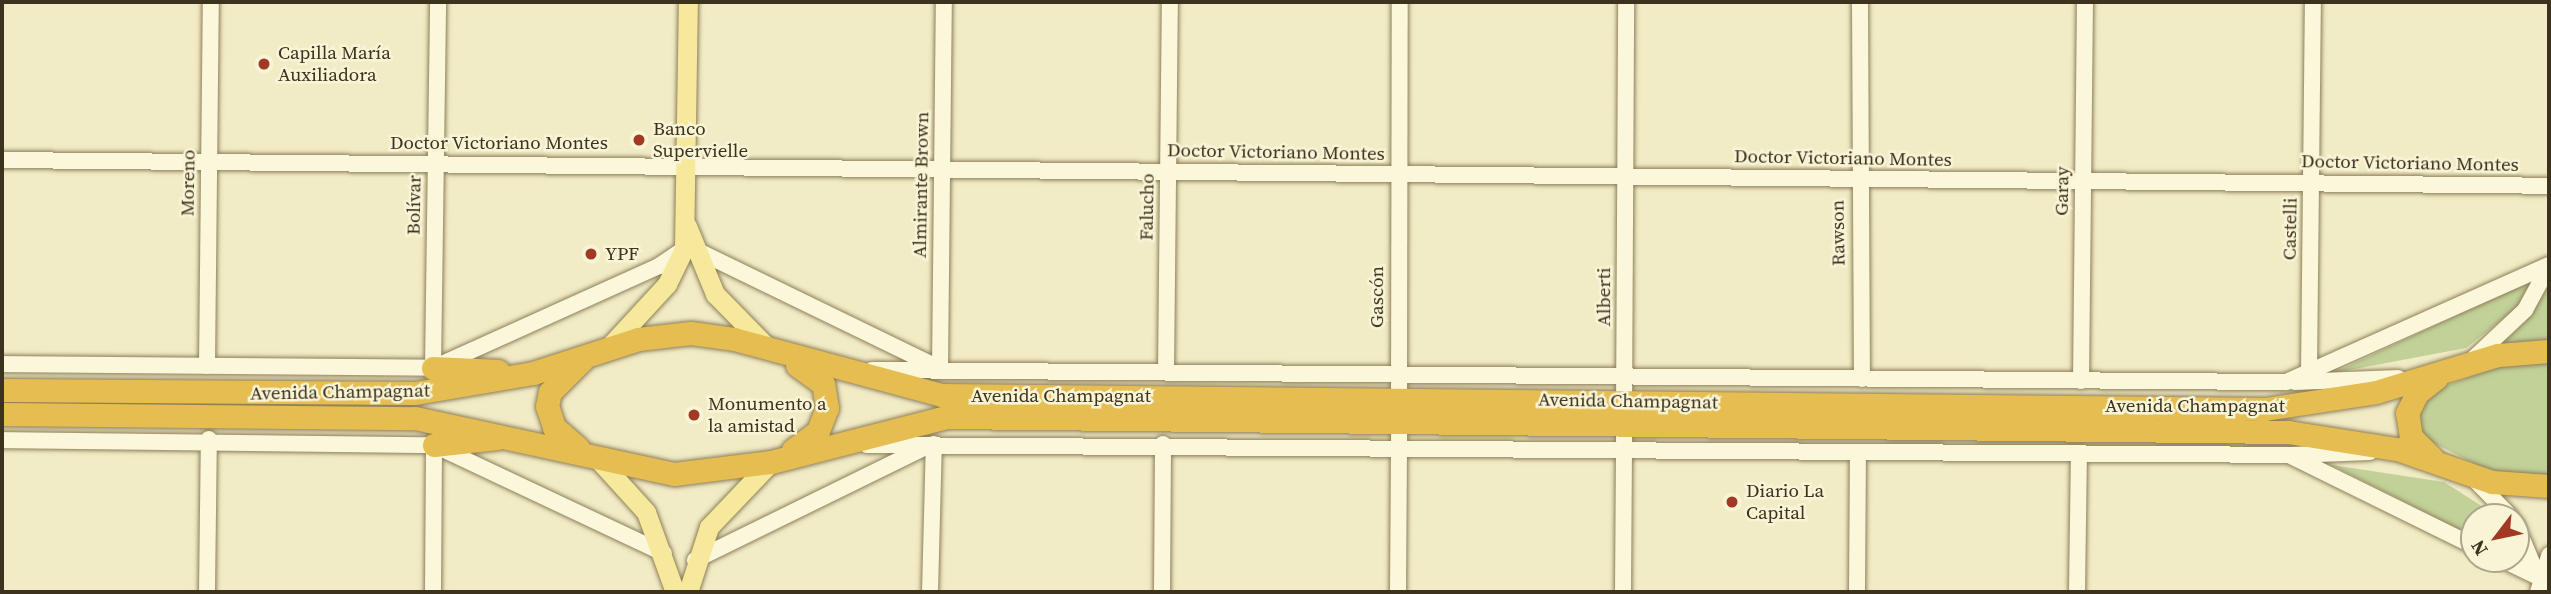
<!DOCTYPE html>
<meta charset="utf-8">
<style>
body{margin:0}
#map{position:relative;width:2551px;height:594px;overflow:hidden;background:#f1ecc5;font-family:"Source Serif 4",serif}
div>[style]{position:absolute}
[style*='--x']{left:calc(var(--x)*1px);top:calc(var(--y)*1px);width:calc(var(--w)*1px);rotate:calc(var(--a)*1deg)}
.green>*{inset:0;background:#c1d198}
.roads{filter:drop-shadow(0 0 2px #8e7e5a) drop-shadow(0 0 2px #8e7e5a)}
.minor>*{height:16px;margin:-8px;padding:0 8px;transform-origin:8px;border-radius:8px;background:#fbf7da}
.major>*{height:19px;margin:-9.5px;padding:0 9.5px;transform-origin:9.5px;border-radius:9.5px;background:#f6e99b}
.highway>*{height:23px;margin:-11.5px;padding:0 11.5px;transform-origin:11.5px;border-radius:11.5px;background:#e5bd51}
.dots>*{width:19px;height:19px;translate:-50% -50%;box-sizing:border-box;border:4px solid #f8f4d6;border-radius:50%}
span{translate:-50% -50%;white-space:nowrap;text-align:center;line-height:1.15;-webkit-text-stroke:5px #f8f4d6;paint-order:stroke}
.poi-label{font-size:19px;color:#3d321e}
.left{translate:0 -50%;text-align:left}
.street-label{font-size:19px;color:#3d321e}
.frame{position:absolute;inset:0;border:4px solid #3d321e;pointer-events:none}
.north{position:absolute;left:2460px;top:503px;width:70px;height:70px;box-sizing:border-box;background:#f8f4d6;border:2px solid #ada68c;border-radius:50%;rotate:238deg;font-size:19px;font-weight:700;line-height:28px;text-align:center;color:#3d321e}
.north::after{content:'';display:block;margin:auto;width:24px;height:32px;background:#a23925;clip-path:polygon(50% 0,100% 100%,50% 72%,0 100%)}
</style>
<div id="map">
<div class="green">
<div style="clip-path:polygon(2533px 280px,2522px 304px,2466px 348px,2333px 373px)"></div>
<div style="clip-path:polygon(2549px 280px,2549px 343px,2497px 348px,2526px 321px)"></div>
<div style="clip-path:polygon(2549px 361px,2549px 477px,2487px 470px,2422px 437px,2420px 407px,2437px 389px,2494px 368px)"></div>
<div style="clip-path:polygon(2332px 465px,2444px 482px,2499px 517px,2474px 517px,2474px 537px)"></div>
</div>
<div class="roads">
<div class="minor">
<div style="--x:1860;--y:2;--w:377;--a:89.7"></div>
<div style="--x:2;--y:160;--w:2547;--a:0.58"></div>
<div style="--x:698;--y:251;--w:263;--a:25.9"></div>
<div style="--x:2475;--y:357;--w:69;--a:-43.2"></div>
<div style="--x:2525;--y:310;--w:50;--a:-61.4"></div>
<div style="--x:2;--y:364;--w:431;--a:0.5"></div>
<div style="--x:433;--y:368;--w:248;--a:-24.3"></div>
<div style="--x:659;--y:266;--w:30;--a:-34"></div>
<div style="--x:207;--y:366;--w:364;--a:-89.4"></div>
<div style="--x:433;--y:368;--w:366;--a:-89.2"></div>
<div style="--x:940;--y:369;--w:367;--a:-89.4"></div>
<div style="--x:872;--y:370;--w:1414;--a:0.49"></div>
<div style="--x:2286;--y:382;--w:288;--a:-24"></div>
<div style="--x:1166;--y:371;--w:369;--a:-89.4"></div>
<div style="--x:2309;--y:373;--w:371;--a:-89.4"></div>
<div style="--x:2081;--y:381;--w:379;--a:-89.4"></div>
<div style="--x:2295;--y:382;--w:103;--a:-2.2"></div>
<div style="--x:1399;--y:408;--w:406;--a:-89.9"></div>
<div style="--x:1624;--y:412;--w:410;--a:-89.7"></div>
<div style="--x:2;--y:440;--w:432;--a:0.7"></div>
<div style="--x:434;--y:445;--w:254;--a:25.2"></div>
<div style="--x:867;--y:445;--w:1422;--a:0.4"></div>
<div style="--x:2289;--y:455;--w:206;--a:26.2"></div>
<div style="--x:2291;--y:455;--w:79;--a:-2.2"></div>
<div style="--x:2475;--y:480;--w:52;--a:45.8"></div>
<div style="--x:2516;--y:524;--w:57;--a:67.5"></div>
<div style="--x:2501;--y:559;--w:41;--a:25.9"></div>
<div style="--x:695;--y:560;--w:259;--a:-26.1"></div>
<div style="--x:207;--y:592;--w:153;--a:-89.3"></div>
<div style="--x:433;--y:592;--w:147;--a:-89.6"></div>
<div style="--x:930;--y:592;--w:148;--a:-88.5"></div>
<div style="--x:1162;--y:592;--w:148;--a:-89.6"></div>
<div style="--x:1398;--y:592;--w:158;--a:-89.6"></div>
<div style="--x:1623;--y:592;--w:154;--a:-89.6"></div>
<div style="--x:1857;--y:592;--w:139;--a:-89.6"></div>
<div style="--x:2077;--y:592;--w:138;--a:-89.2"></div>
<div style="--x:2538;--y:592;--w:39;--a:-73"></div>
</div>
<div class="major">
<div style="--x:687;--y:226;--w:74;--a:67.6"></div>
<div style="--x:715;--y:294;--w:71;--a:45.6"></div>
<div style="--x:608;--y:348;--w:87;--a:-47.3"></div>
<div style="--x:667;--y:284;--w:39;--a:-64"></div>
<div style="--x:684;--y:249;--w:247;--a:-89.1"></div>
<div style="--x:597;--y:458;--w:73;--a:47.8"></div>
<div style="--x:646;--y:512;--w:85;--a:70.1"></div>
<div style="--x:688;--y:592;--w:68;--a:-72.1"></div>
<div style="--x:709;--y:527;--w:90;--a:-46.4"></div>
</div>
<div class="highway">
<div style="--x:433;--y:368;--w:65;--a:2.6"></div>
<div style="--x:2;--y:390;--w:413;--a:0.4"></div>
<div style="--x:415;--y:393;--w:120;--a:-9.6"></div>
<div style="--x:533;--y:373;--w:110;--a:-17.9"></div>
<div style="--x:638;--y:339;--w:53;--a:-6.5"></div>
<div style="--x:691;--y:333;--w:43;--a:7.9"></div>
<div style="--x:734;--y:339;--w:214;--a:15.1"></div>
<div style="--x:941;--y:395;--w:1324;--a:0.61"></div>
<div style="--x:2265;--y:409;--w:112;--a:-8.7"></div>
<div style="--x:2376;--y:392;--w:127;--a:-16.9"></div>
<div style="--x:2498;--y:355;--w:51;--a:-4.5"></div>
<div style="--x:2;--y:414;--w:413;--a:0.6"></div>
<div style="--x:415;--y:418;--w:265;--a:12.2"></div>
<div style="--x:674;--y:474;--w:98;--a:-7.1"></div>
<div style="--x:771;--y:462;--w:181;--a:-14.4"></div>
<div style="--x:946;--y:417;--w:1342;--a:0.64"></div>
<div style="--x:2288;--y:432;--w:110;--a:8.9"></div>
<div style="--x:2397;--y:449;--w:101;--a:19.2"></div>
<div style="--x:2492;--y:482;--w:57;--a:4"></div>
<div style="--x:434;--y:445;--w:63;--a:-6.3"></div>
<div style="--x:578;--y:448;--w:32;--a:-139"></div>
<div style="--x:554;--y:427;--w:22;--a:-108"></div>
<div style="--x:547;--y:406;--w:14;--a:-78"></div>
<div style="--x:550;--y:392;--w:44;--a:-45"></div>
<div style="--x:793;--y:450;--w:31;--a:-37"></div>
<div style="--x:818;--y:431;--w:25;--a:-69"></div>
<div style="--x:827;--y:408;--w:24;--a:-99"></div>
<div style="--x:823;--y:384;--w:32;--a:-144"></div>
<div style="--x:2432;--y:458;--w:30;--a:-135"></div>
<div style="--x:2411;--y:437;--w:24;--a:-99"></div>
<div style="--x:2407;--y:413;--w:22;--a:-63"></div>
<div style="--x:2417;--y:393;--w:24;--a:-38"></div>
</div>
</div>
<div class="dots">
<div style="left:264px;top:64px;background:#a23925"></div>
<div style="left:639px;top:140px;background:#a23925"></div>
<div style="left:591px;top:254px;background:#a23925"></div>
<div style="left:694px;top:415px;background:#a23925"></div>
<div style="left:1732px;top:502px;background:#a23925"></div>
</div>
<div class="poi-label">
<span class="left" style="left:278px;top:64px">Capilla María<br>Auxiliadora</span>
<span class="left" style="left:653px;top:140px">Banco<br>Supervielle</span>
<span class="left" style="left:605px;top:254px">YPF</span>
<span class="left" style="left:708px;top:415px">Monumento a<br>la amistad</span>
<span class="left" style="left:1746px;top:502px">Diario La<br>Capital</span>
</div>
<div class="street-label">
<span style="left:499px;top:143px">Doctor Victoriano Montes</span>
<span style="left:1276px;top:152px;rotate:1deg">Doctor Victoriano Montes</span>
<span style="left:1843px;top:158px;rotate:1deg">Doctor Victoriano Montes</span>
<span style="left:2410px;top:163px;rotate:1deg">Doctor Victoriano Montes</span>
<span style="left:188px;top:183px;rotate:-89deg">Moreno</span>
<span style="left:921px;top:185px;rotate:-89deg">Almirante Brown</span>
<span style="left:2062px;top:191px;rotate:-89deg">Garay</span>
<span style="left:414px;top:205px;rotate:-89deg">Bolívar</span>
<span style="left:1147px;top:207px;rotate:-89deg">Falucho</span>
<span style="left:2290px;top:229px;rotate:-89deg">Castelli</span>
<span style="left:1838px;top:233px;rotate:-91deg">Rawson</span>
<span style="left:1377px;top:297px;rotate:-90deg">Gascón</span>
<span style="left:1604px;top:297px;rotate:-90deg">Alberti</span>
<span style="left:340px;top:392px;rotate:-1deg">Avenida Champagnat</span>
<span style="left:1061px;top:396px">Avenida Champagnat</span>
<span style="left:1628px;top:401px;rotate:1deg">Avenida Champagnat</span>
<span style="left:2195px;top:406px">Avenida Champagnat</span>
</div>
<div class="frame"></div>
<div class="north">N</div>
</div>
